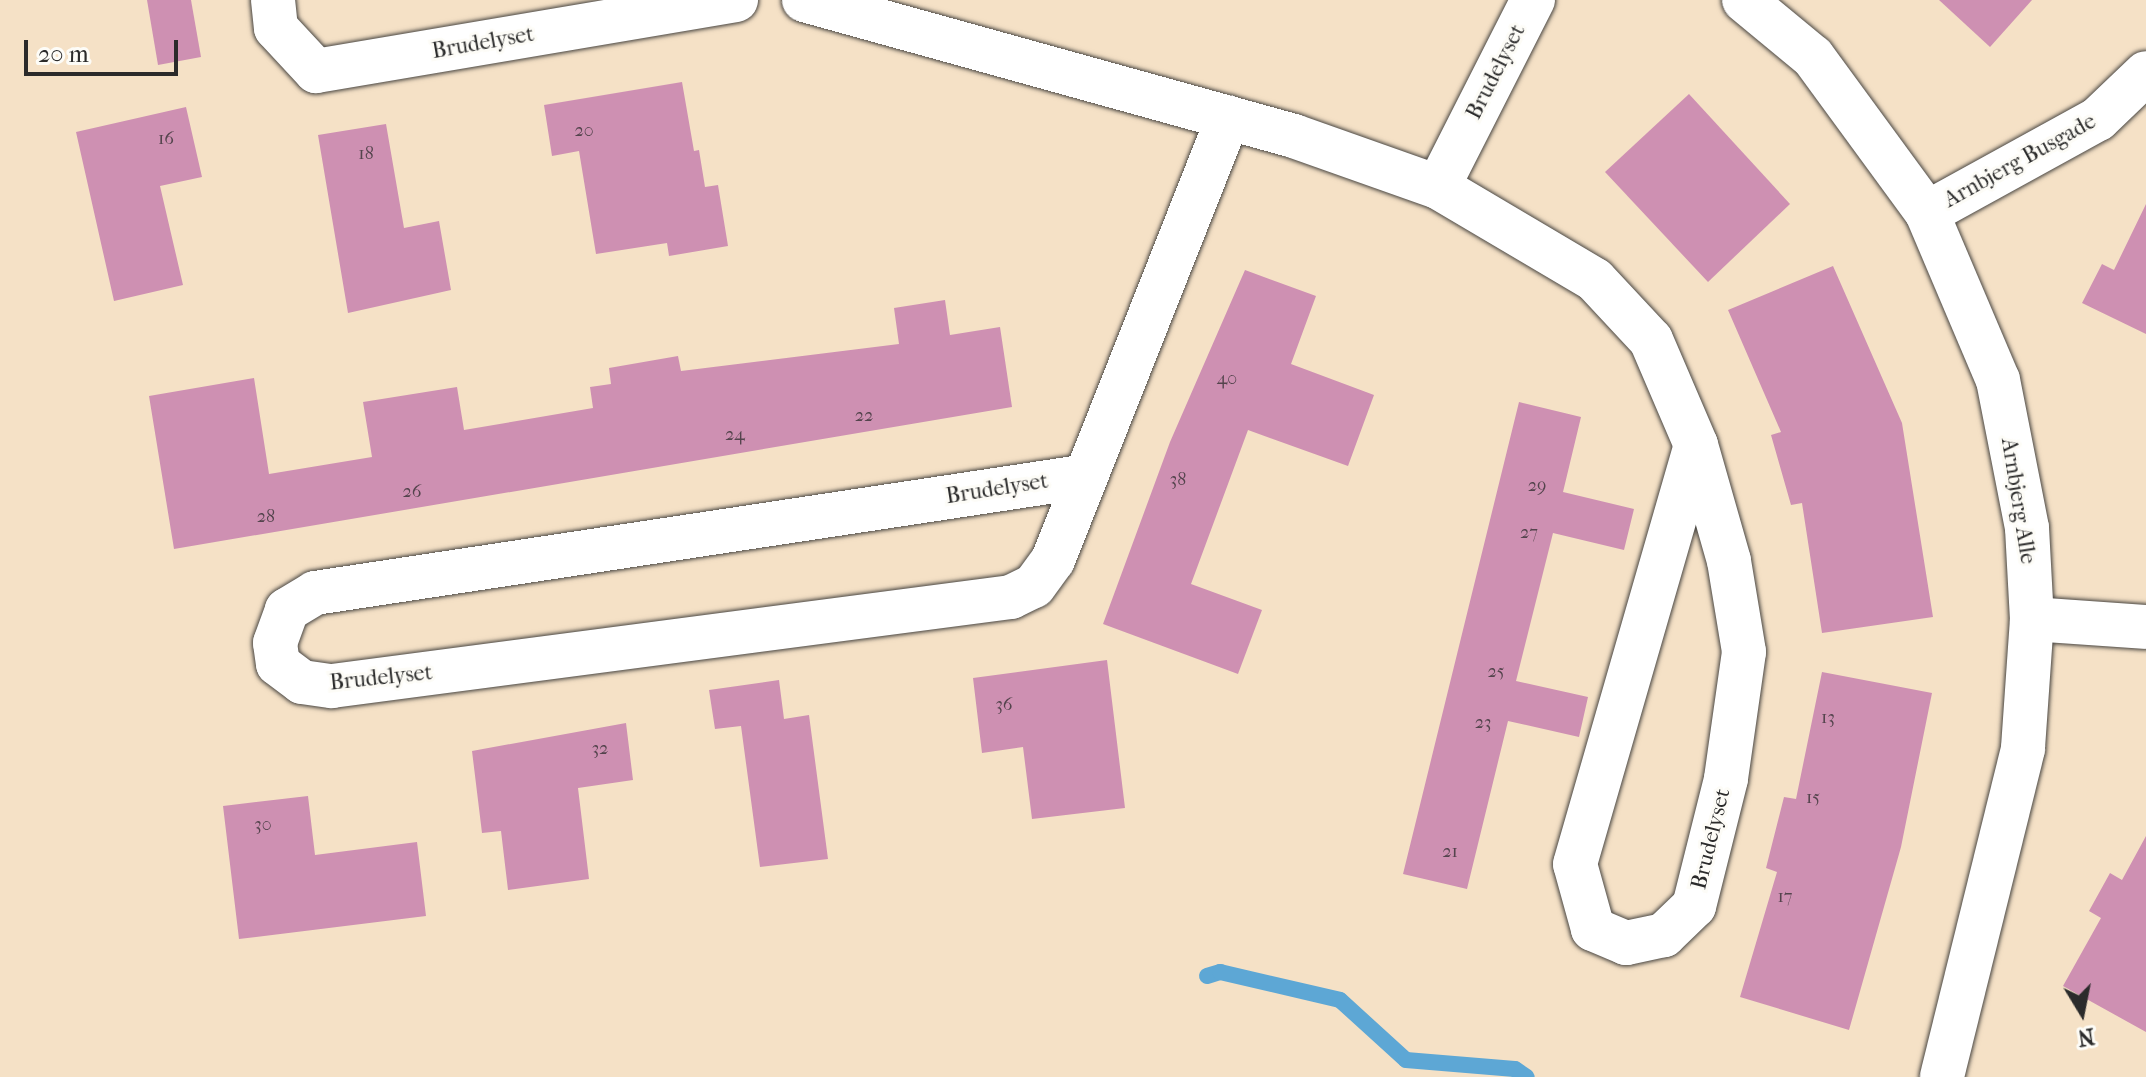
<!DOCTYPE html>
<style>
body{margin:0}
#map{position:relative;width:2146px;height:1077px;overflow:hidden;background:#f5e1c6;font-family:"IM FELL French Canon",serif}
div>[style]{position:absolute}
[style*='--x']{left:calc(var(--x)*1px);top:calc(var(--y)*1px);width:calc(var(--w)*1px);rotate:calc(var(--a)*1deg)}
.stream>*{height:16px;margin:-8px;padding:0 8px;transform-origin:8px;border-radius:8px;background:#5da7d5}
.building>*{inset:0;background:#ce90b2}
.roads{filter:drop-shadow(0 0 2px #494642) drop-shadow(0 0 2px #494642)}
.minor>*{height:44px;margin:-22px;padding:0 22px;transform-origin:22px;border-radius:22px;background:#fff}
.tertiary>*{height:44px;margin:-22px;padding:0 22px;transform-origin:22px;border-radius:22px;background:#fff}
span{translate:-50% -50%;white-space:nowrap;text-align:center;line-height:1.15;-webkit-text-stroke:6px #fdfcf7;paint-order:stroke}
.number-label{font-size:18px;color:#54444d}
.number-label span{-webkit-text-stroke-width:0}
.street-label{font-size:22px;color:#2b2b2b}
.north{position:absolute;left:2042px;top:973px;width:80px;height:80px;-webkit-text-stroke:6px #fdfcf7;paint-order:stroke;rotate:170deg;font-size:22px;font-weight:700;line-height:32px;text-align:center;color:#2b2b2b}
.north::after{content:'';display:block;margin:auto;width:28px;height:36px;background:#2b2b2b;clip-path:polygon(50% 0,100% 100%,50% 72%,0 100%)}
.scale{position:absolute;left:24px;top:40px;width:154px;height:36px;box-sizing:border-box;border:4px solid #2b2b2b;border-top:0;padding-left:10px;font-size:24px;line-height:28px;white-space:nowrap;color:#2b2b2b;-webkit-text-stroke:6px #fdfcf7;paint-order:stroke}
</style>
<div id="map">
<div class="stream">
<div style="--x:1207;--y:976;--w:14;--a:-17"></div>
<div style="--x:1220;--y:972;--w:123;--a:13.1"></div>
<div style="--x:1340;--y:1000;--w:89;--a:42.3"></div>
<div style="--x:1406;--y:1060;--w:109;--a:4.7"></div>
<div style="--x:1515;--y:1069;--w:14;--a:34"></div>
</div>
<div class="building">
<div style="clip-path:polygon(147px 0,191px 0,201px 57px,158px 65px)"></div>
<div style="clip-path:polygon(1939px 0,2032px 0,1990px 47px)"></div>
<div style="clip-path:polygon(682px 82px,694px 151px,699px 150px,705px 187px,718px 185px,728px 246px,669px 256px,667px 243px,596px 254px,579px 151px,552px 156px,544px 105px)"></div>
<div style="clip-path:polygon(1689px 94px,1790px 204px,1708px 282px,1605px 172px)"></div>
<div style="clip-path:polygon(186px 107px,202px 177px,160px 186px,183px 285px,114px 301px,76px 132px)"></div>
<div style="clip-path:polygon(386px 124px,404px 228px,439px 221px,451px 290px,348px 313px,318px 135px)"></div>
<div style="clip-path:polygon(2146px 204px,2146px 334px,2082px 303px,2102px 264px,2114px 270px)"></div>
<div style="clip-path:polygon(1833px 266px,1902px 423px,1933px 617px,1822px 633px,1802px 503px,1791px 505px,1771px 435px,1781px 432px,1728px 310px)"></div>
<div style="clip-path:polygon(1245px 270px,1316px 296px,1291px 364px,1374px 395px,1348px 466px,1248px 430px,1191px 584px,1262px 610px,1238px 674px,1103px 624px,1170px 442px)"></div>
<div style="clip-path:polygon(945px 300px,950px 335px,1000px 327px,1012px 407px,174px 549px,149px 396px,254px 378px,269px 474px,372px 457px,363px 402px,457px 387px,464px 430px,593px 408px,590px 387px,611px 384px,609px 368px,678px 356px,681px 371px,899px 344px,894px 308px)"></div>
<div style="clip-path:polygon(1519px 402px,1581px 417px,1563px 492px,1634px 509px,1624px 550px,1553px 533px,1516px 681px,1588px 697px,1579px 737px,1508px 721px,1467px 889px,1403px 874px)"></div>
<div style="clip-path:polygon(1107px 660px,1125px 808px,1032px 819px,1023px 747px,982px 753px,973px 678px)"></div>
<div style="clip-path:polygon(1822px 672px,1932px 693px,1901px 847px,1849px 1030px,1740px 997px,1777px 872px,1766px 868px,1784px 797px,1796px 799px)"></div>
<div style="clip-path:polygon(779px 680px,784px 719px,809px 715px,828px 859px,760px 867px,741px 726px,715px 729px,709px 690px)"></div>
<div style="clip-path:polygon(626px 723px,633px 780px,578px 788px,589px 879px,508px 890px,501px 831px,482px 833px,472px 751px)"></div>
<div style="clip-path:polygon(308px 796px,315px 855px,417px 842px,426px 916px,239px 939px,223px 806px)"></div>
<div style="clip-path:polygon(2146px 836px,2146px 1032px,2063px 986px,2101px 918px,2089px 911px,2110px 873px,2122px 880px)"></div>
</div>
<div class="roads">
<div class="minor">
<div style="--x:273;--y:0;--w:28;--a:84"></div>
<div style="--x:276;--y:28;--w:59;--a:47.1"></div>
<div style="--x:316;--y:71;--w:426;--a:-9.6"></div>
<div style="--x:804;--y:0;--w:509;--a:15.51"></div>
<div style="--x:1294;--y:136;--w:153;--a:19.5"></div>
<div style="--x:1438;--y:187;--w:182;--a:30.6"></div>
<div style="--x:1595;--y:280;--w:82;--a:47"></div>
<div style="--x:1651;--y:340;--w:114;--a:66.8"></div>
<div style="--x:1696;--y:445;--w:121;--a:74.1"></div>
<div style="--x:1729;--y:561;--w:92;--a:80.6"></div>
<div style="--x:1744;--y:652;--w:128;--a:98.1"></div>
<div style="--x:1726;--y:779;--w:131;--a:104.1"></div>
<div style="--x:1694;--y:906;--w:42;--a:136"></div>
<div style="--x:1664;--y:935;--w:39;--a:168"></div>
<div style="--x:1626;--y:943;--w:36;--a:-157"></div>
<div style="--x:1593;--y:929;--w:67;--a:-105.5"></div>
<div style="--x:1575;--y:864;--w:436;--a:-73.9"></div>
<div style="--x:1438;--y:187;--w:210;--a:-63.1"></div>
<div style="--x:1927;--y:213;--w:195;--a:-28.8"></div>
<div style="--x:2098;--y:119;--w:66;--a:-43.8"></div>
<div style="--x:1081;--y:477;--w:775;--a:171.39"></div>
<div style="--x:315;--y:593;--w:33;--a:149"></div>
<div style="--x:287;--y:610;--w:35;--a:110"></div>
<div style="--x:275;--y:643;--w:21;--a:82"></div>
<div style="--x:278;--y:664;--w:30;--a:37"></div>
<div style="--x:302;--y:682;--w:30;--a:8"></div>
<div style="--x:332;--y:686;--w:685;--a:-7.47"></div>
<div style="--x:1011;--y:597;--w:25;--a:-26"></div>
<div style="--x:1034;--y:586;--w:32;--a:-54"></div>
<div style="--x:1053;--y:560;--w:476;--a:-68.4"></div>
<div style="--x:2032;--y:619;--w:114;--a:4"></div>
</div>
<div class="tertiary">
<div style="--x:1744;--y:0;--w:89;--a:39.6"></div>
<div style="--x:1813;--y:57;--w:193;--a:53.8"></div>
<div style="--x:1927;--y:213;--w:181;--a:67"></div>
<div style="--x:1998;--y:380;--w:151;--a:78.9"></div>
<div style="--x:2027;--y:528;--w:91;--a:86.9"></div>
<div style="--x:2032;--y:619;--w:130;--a:94"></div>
<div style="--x:2023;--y:749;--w:338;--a:103.9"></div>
</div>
</div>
<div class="number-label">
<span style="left:584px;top:131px">20</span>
<span style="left:166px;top:139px">16</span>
<span style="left:366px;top:154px">18</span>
<span style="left:1227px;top:379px">40</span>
<span style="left:864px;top:416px">22</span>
<span style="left:735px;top:435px">24</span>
<span style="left:1178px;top:480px">38</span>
<span style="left:1537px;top:486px">29</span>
<span style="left:412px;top:492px">26</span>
<span style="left:266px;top:517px">28</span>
<span style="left:1529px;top:533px">27</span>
<span style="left:1496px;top:672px">25</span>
<span style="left:1004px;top:705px">36</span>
<span style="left:1828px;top:718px">13</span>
<span style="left:1483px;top:723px">23</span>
<span style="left:600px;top:749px">32</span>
<span style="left:1813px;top:798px">15</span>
<span style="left:263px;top:825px">30</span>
<span style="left:1450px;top:852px">21</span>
<span style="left:1785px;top:897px">17</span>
</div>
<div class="street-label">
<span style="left:483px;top:43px;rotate:-10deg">Brudelyset</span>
<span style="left:1496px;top:72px;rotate:-63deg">Brudelyset</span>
<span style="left:2020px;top:161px;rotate:-29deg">Arnbjerg Busgade</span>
<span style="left:997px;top:489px;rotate:-9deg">Brudelyset</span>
<span style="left:2018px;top:501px;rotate:81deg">Arnbjerg Alle</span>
<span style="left:381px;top:678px;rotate:-6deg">Brudelyset</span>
<span style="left:1711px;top:839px;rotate:-76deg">Brudelyset</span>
</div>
<div class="north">N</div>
<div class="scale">20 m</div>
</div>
